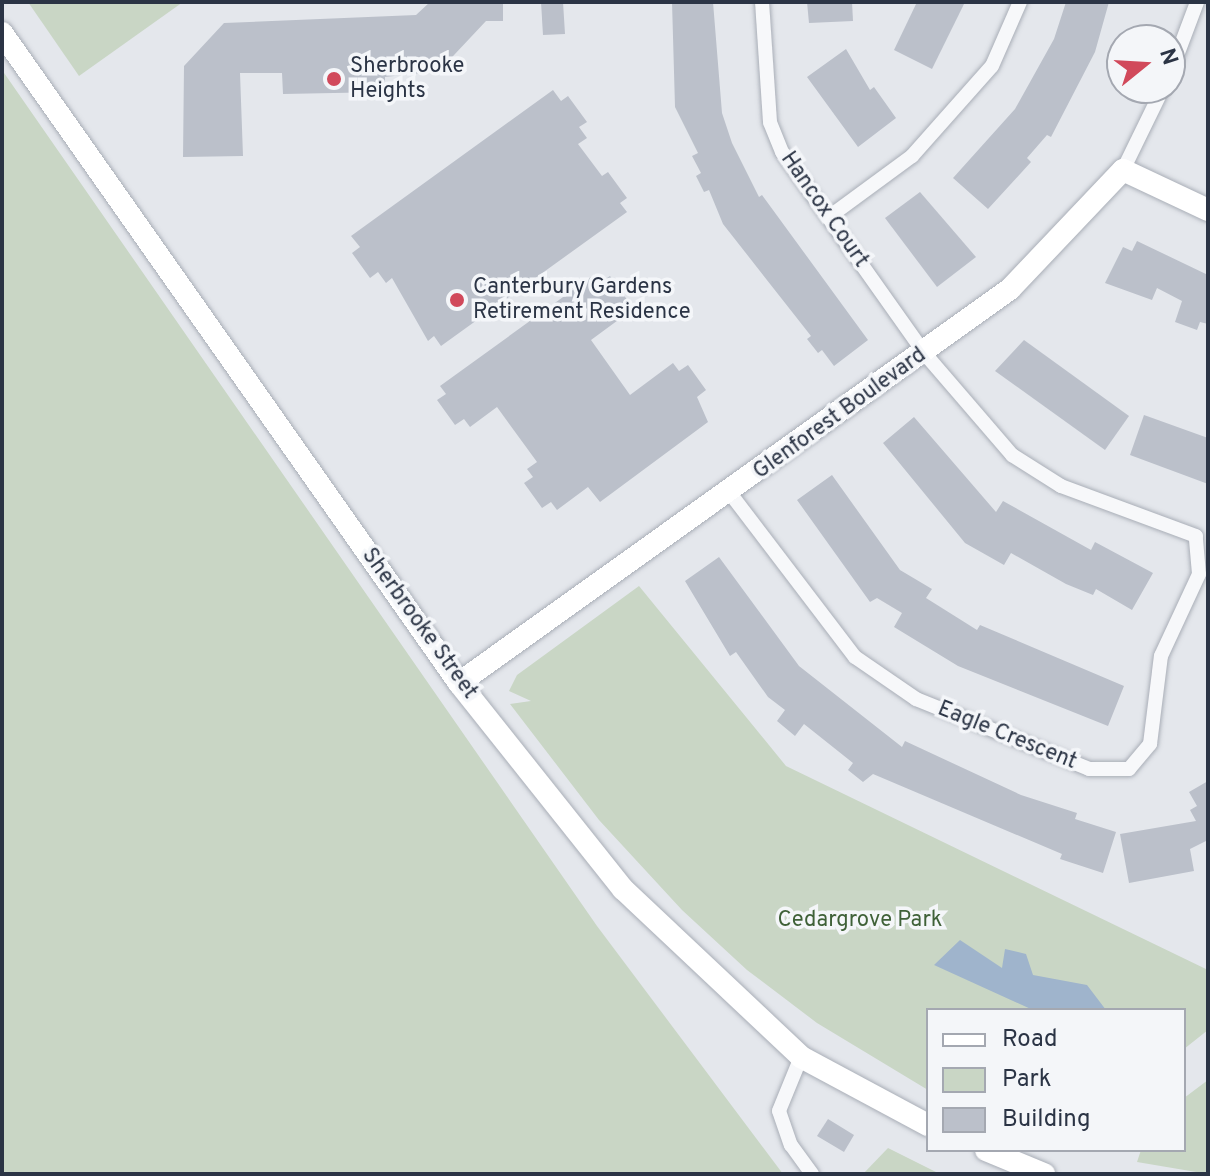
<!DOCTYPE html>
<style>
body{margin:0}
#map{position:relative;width:1210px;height:1176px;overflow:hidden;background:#e4e7ec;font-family:Overpass,sans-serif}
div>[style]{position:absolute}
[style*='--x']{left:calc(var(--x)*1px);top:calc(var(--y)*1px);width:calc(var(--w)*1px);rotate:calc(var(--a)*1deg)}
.green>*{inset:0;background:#c9d6c5}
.water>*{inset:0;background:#9fb4cc}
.building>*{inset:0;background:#bbc0ca}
.roads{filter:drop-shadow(0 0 2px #a9aeb7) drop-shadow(0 0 2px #a9aeb7)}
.street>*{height:14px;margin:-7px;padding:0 7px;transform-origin:7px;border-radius:7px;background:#f7f8fa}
.secondary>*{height:22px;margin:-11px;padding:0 11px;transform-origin:11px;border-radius:11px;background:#fff}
.dots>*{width:22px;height:22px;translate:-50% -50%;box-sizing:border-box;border:4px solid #f4f6f9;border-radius:50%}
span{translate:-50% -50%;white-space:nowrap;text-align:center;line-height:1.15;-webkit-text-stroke:7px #f4f6f9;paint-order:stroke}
.poi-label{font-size:22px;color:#2b3445}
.left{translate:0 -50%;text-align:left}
.street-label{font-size:22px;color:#2b3445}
.park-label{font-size:22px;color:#3f6138}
.frame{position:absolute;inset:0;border:4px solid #2b3445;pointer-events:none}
.legend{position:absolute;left:926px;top:1008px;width:260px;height:144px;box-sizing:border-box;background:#f4f6f9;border:2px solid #a4a8b1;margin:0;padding:10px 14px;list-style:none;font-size:24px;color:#2b3445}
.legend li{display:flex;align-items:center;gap:16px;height:40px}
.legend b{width:40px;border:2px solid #a4a8b1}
.north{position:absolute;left:1106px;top:24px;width:80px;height:80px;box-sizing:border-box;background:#f4f6f9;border:2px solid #a4a8b1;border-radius:50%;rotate:72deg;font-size:22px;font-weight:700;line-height:32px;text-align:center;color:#2b3445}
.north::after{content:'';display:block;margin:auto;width:28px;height:36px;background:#d1495b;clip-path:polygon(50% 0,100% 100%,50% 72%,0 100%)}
</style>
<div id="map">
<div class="green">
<div style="clip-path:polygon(28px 2px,183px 2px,79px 76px)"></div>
<div style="clip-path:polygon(2px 70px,597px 926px,783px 1174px,2px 1174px)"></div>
<div style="clip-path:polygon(639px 586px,786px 766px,1208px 970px,1208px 1030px,1184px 1049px,1184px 1010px,928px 1010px,928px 1090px,817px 1023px,747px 970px,682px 910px,599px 820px,510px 704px,531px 701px,509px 691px,517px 675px)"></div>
<div style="clip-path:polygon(1208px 1080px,1208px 1174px,1137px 1162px,1141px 1150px,1184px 1150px,1184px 1098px)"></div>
<div style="clip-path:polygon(888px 1148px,940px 1174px,863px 1174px)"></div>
</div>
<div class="water">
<div style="clip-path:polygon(960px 940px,1002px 968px,1005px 949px,1026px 954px,1033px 975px,1087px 985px,1106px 1010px,1033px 1010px,934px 965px)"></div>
</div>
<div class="building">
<div style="clip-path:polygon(430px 2px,503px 2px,503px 21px,486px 21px,439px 71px,385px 77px,385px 92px,283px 94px,282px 73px,240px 73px,243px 156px,183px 157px,184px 66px,224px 23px,416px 15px)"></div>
<div style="clip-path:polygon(541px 2px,563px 2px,565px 34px,543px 35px)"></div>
<div style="clip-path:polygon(672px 2px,713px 2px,722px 113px,732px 143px,759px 197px,762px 195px,868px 340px,834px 366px,822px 350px,818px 353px,807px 339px,811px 336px,723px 224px,709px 190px,704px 192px,696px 176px,701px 173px,692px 156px,698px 153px,675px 107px)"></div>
<div style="clip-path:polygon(807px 2px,852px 2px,853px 21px,809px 23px)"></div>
<div style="clip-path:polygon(917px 2px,965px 2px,932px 69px,894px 50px)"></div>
<div style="clip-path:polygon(1066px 2px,1109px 2px,1095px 52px,1051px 137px,1047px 135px,1027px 158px,1031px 162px,988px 209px,953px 178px,1015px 109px,1054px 39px)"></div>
<div style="clip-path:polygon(846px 49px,870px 90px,874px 87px,896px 118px,858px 147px,807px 77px)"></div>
<div style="clip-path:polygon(553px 90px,561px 101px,568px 96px,587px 122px,579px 127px,587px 138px,578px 144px,602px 176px,608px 172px,627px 198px,620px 203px,627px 212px,441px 346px,434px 336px,428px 341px,392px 278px,386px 283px,378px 272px,370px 278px,352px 253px,360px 247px,351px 236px)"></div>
<div style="clip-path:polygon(920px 192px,976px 257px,937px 287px,885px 218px)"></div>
<div style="clip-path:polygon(1137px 241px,1208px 275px,1208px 324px,1200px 322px,1197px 330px,1175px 322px,1182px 301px,1157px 288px,1152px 300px,1105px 283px,1123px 247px,1132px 251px)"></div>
<div style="clip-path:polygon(595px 274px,601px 282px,610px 276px,628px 301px,619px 307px,625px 315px,591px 340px,630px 395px,673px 363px,679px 371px,688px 365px,706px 390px,697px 397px,708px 422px,600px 502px,588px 487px,557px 510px,551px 502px,542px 508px,524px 483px,533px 477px,527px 469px,537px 462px,497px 407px,470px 427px,464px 419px,455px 425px,437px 400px,446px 394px,440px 386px)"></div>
<div style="clip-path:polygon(1024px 340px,1129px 416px,1105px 450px,995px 371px)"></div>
<div style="clip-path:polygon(1144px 415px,1208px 438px,1208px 484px,1130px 455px)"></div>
<div style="clip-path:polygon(914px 417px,996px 512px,1003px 501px,1091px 550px,1095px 542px,1153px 573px,1132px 610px,1096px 589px,1093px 595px,1066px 584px,1011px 553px,1004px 565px,965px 543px,883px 443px)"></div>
<div style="clip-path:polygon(832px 475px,900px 570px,932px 589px,926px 598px,977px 630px,980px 625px,1124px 686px,1108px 726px,958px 666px,894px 627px,902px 613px,877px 598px,870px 602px,797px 500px)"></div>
<div style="clip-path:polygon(719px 557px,799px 666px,902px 747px,905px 741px,1021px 795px,1077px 813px,1075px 819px,1116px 832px,1103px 873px,1060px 859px,1062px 854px,873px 774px,863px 782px,848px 770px,853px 763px,804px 724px,795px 736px,777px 721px,785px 710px,768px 697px,736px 652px,730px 656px,685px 581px)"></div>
<div style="clip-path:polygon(1208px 781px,1208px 840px,1190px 849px,1194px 871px,1129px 883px,1120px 834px,1196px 821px,1190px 810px,1197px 806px,1189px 792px)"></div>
<div style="clip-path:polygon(828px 1119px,854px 1135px,844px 1152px,817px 1136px)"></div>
</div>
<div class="roads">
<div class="street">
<div style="--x:1170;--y:74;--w:77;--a:-69.4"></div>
<div style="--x:1123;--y:170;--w:91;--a:-64"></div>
<div style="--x:829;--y:217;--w:103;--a:-36.3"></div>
<div style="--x:912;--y:156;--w:120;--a:-48.4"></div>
<div style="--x:992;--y:66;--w:70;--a:-66.4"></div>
<div style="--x:730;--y:493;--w:206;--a:52.7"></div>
<div style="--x:855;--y:657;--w:74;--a:34.5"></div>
<div style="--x:916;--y:699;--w:187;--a:22"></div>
<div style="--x:1089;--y:769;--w:40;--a:0"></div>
<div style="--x:1129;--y:769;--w:33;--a:-50"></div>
<div style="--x:1150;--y:744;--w:89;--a:-82.9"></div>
<div style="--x:1161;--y:656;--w:90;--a:-65.1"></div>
<div style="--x:1199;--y:574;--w:38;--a:-95"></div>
<div style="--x:1196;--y:536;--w:144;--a:-159.7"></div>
<div style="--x:1061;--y:486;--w:58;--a:-147.7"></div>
<div style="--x:1012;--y:455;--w:133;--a:-130.7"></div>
<div style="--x:925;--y:354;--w:247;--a:-125.3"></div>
<div style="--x:782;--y:152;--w:32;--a:-112"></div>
<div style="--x:770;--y:122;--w:120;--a:-93.8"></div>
<div style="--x:801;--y:1057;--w:58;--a:112.2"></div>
<div style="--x:779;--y:1111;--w:36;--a:71"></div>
<div style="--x:791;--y:1145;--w:36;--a:54"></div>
</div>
<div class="secondary">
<div style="--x:2;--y:33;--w:795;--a:54.89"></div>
<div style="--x:459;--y:683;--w:263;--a:51.5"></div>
<div style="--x:623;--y:889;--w:245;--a:43.3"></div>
<div style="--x:801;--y:1057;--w:144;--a:28.2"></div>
<div style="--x:459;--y:683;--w:677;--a:-35.57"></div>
<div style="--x:1010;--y:289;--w:164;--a:-46.5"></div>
<div style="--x:1123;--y:170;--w:94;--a:25.2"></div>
<div style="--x:986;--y:1150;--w:63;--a:22.5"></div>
</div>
</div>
<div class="dots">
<div style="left:334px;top:79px;background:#d1495b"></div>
<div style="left:457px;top:300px;background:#d1495b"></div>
</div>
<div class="poi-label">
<span class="left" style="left:350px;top:79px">Sherbrooke<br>Heights</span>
<span class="left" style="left:473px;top:300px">Canterbury Gardens<br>Retirement Residence</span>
</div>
<div class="street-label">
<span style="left:824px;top:210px;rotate:55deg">Hancox Court</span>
<span style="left:840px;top:414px;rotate:-36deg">Glenforest Boulevard</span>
<span style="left:419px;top:624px;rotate:54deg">Sherbrooke Street</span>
<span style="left:1007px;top:736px;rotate:22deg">Eagle Crescent</span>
</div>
<div class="park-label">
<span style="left:860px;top:921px">Cedargrove Park</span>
</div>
<div class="frame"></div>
<ul class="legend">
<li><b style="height:10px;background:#fff"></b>Road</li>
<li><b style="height:22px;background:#c9d6c5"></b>Park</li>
<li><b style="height:22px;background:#bbc0ca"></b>Building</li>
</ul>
<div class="north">N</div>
</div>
